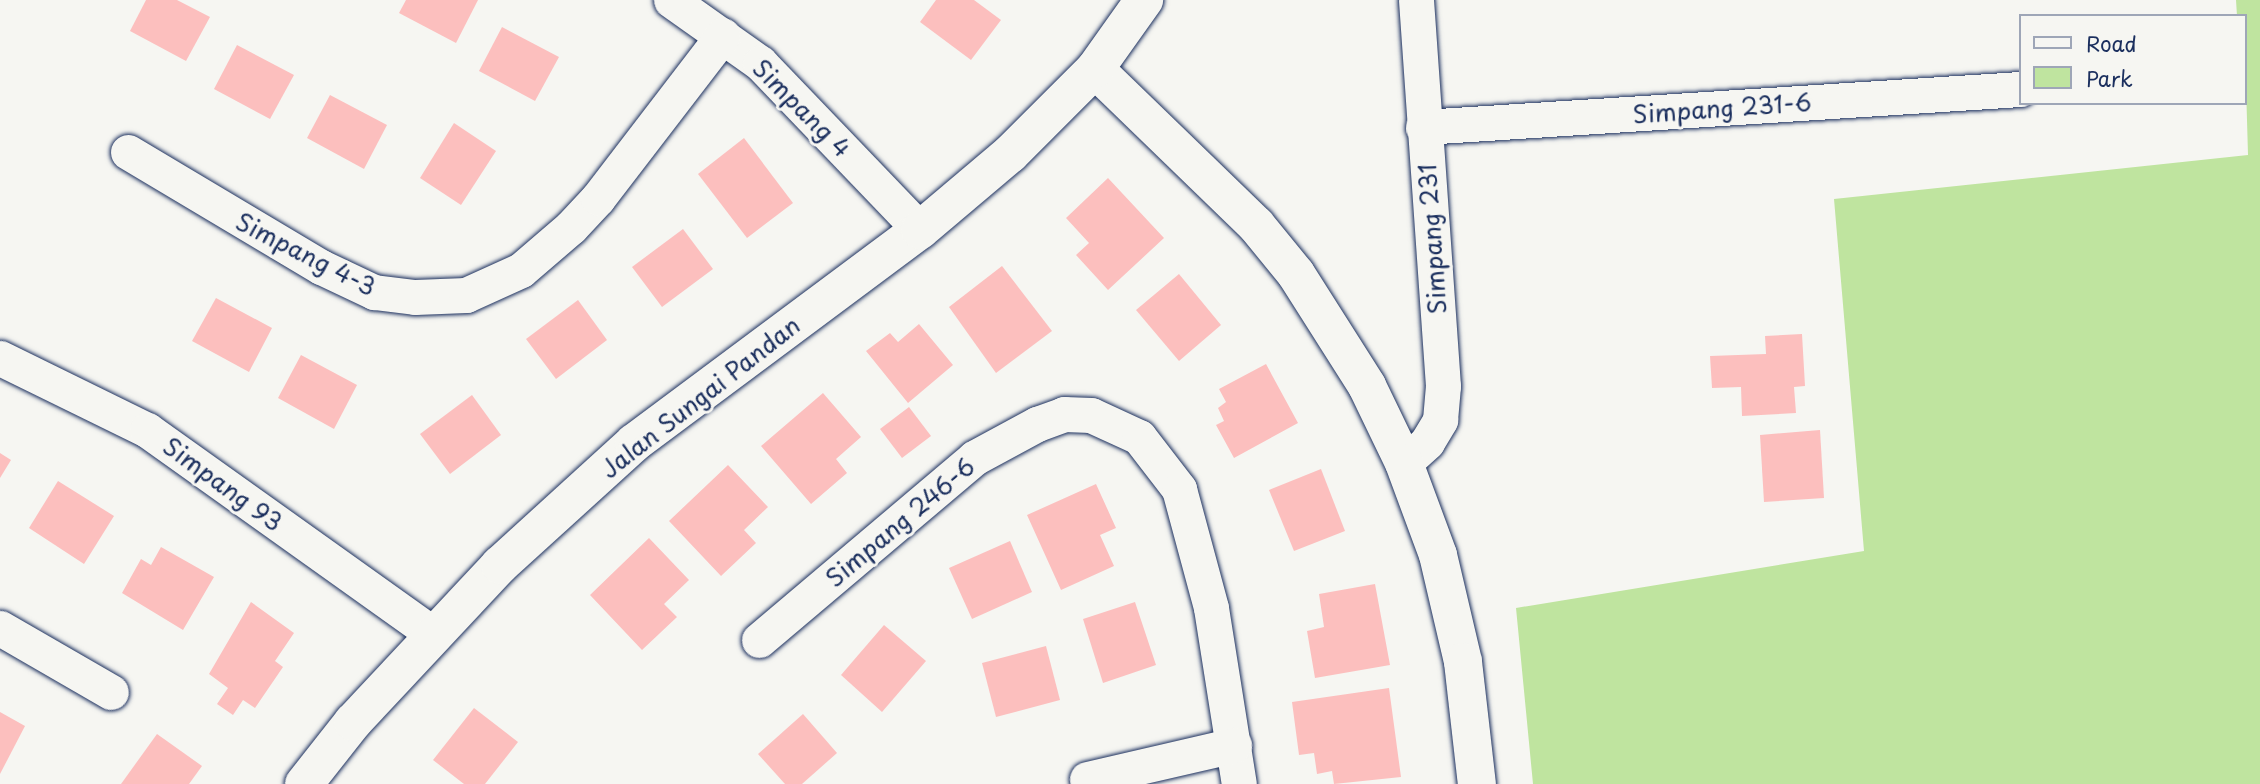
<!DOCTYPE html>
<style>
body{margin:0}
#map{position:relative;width:2260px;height:784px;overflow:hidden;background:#f6f6f2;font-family:"Playpen Sans",sans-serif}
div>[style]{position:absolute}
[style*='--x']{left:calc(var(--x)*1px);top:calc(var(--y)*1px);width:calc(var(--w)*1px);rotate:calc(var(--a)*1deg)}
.green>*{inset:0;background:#bfe49f}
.building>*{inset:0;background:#fcbfbe}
.roads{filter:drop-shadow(0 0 2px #1b2f5e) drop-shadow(0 0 2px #1b2f5e)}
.street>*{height:35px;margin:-17.5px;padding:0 17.5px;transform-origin:17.5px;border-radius:17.5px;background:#f6f6f2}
.secondary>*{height:38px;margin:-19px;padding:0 19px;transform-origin:19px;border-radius:19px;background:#f6f6f2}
span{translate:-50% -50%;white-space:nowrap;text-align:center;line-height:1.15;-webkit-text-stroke:6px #f6f6f2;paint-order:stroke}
.street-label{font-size:24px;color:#1b2f5e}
.legend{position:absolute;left:2019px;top:14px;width:228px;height:91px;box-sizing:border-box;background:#f6f6f2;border:2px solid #9ea6b7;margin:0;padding:9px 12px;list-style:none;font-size:21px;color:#1b2f5e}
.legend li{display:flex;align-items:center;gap:14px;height:35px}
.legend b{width:35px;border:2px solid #9ea6b7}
</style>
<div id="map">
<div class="green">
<div style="clip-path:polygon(2236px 0,2260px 0,2260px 784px,1533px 784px,1516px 608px,1864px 551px,1834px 199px,2248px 155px,2244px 16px,2237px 16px)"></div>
</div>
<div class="building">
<div style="clip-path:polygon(146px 0,177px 0,210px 17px,186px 61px,130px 31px)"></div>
<div style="clip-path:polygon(406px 0,478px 0,456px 43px,399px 13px)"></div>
<div style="clip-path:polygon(936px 0,974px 0,1001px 20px,971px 60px,920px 22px)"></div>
<div style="clip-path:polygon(502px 27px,559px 57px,535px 101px,479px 71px)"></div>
<div style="clip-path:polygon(237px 45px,294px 75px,270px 119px,214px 89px)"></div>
<div style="clip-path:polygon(330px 95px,387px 125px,364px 169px,307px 138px)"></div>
<div style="clip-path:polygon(454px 123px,496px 151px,461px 205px,420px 178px)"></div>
<div style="clip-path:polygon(744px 138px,793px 203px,747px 238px,698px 174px)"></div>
<div style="clip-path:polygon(1108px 178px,1164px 238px,1108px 290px,1076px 255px,1089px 243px,1066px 218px)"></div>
<div style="clip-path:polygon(683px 229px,713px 269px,662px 307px,632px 267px)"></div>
<div style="clip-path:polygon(1002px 266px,1052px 331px,996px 373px,949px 307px)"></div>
<div style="clip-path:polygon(1179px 274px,1221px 325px,1179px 361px,1136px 310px)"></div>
<div style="clip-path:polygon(216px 298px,272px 328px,249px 372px,192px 341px)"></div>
<div style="clip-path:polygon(578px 300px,607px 340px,556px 379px,526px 339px)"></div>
<div style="clip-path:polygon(919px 324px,953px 365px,908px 403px,866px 351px,890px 333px,898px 342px)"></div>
<div style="clip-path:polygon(1802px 334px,1805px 386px,1794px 387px,1796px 413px,1742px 416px,1741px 387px,1712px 388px,1710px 356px,1766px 354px,1765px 336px)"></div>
<div style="clip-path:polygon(301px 355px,357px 385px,334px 429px,278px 398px)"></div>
<div style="clip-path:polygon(1266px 364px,1298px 423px,1234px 458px,1216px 425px,1224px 421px,1218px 408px,1226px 402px,1219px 389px)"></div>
<div style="clip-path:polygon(823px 393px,861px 437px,836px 459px,847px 473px,811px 504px,761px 446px)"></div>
<div style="clip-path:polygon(472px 395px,501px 435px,450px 474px,420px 434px)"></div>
<div style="clip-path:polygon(909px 407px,931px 436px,902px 458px,880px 429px)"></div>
<div style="clip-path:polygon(1820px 430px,1824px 498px,1764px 502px,1760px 435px)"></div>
<div style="clip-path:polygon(0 453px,11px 460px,0 478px)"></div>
<div style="clip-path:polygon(728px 465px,768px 507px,744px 530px,756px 543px,721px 576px,669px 521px)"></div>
<div style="clip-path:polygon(1321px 469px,1345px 531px,1294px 551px,1269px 490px)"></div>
<div style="clip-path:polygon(58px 481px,114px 516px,84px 564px,29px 528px)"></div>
<div style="clip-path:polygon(1096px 484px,1116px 528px,1100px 535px,1114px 566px,1061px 590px,1027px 515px)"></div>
<div style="clip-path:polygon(649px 538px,689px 580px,664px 604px,677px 617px,642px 650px,590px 595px)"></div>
<div style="clip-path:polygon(1010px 541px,1032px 592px,972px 619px,949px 568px)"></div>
<div style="clip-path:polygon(161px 547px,214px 577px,183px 630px,122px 593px,141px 559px,151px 565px)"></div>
<div style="clip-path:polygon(1375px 584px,1390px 665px,1315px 678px,1307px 631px,1324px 627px,1319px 594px)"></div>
<div style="clip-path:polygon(251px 602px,294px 633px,275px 661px,283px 667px,255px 708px,243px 700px,233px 715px,217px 704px,228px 688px,209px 674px)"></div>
<div style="clip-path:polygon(1135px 602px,1156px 665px,1103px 683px,1083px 619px)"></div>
<div style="clip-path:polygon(884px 625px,926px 661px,882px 712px,841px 675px)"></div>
<div style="clip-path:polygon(1046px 646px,1060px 700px,996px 717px,982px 663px)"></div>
<div style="clip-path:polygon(1389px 688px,1401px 777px,1334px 784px,1332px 771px,1317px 774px,1314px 753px,1299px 755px,1292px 702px)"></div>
<div style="clip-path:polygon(474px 708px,518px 742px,485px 784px,464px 784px,433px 760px)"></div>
<div style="clip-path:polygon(0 712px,25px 726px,0 774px)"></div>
<div style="clip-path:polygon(803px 714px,837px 753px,802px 784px,785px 784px,758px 754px)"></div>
<div style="clip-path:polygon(157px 734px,202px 766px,189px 784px,121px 784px)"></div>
</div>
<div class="roads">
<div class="street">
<div style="--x:671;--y:0;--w:109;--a:35.3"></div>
<div style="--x:760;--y:63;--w:231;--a:46.2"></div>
<div style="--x:1423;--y:127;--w:598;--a:-3.64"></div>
<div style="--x:128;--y:152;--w:225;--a:30.8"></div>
<div style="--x:321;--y:267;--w:59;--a:25.3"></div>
<div style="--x:374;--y:292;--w:41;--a:7"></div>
<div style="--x:415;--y:297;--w:51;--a:-2.2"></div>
<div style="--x:466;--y:295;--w:60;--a:-24.4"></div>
<div style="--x:521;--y:270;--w:66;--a:-40.7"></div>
<div style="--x:571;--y:227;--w:40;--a:-47"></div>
<div style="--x:598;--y:198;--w:205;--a:-52.5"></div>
<div style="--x:0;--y:358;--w:164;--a:26.1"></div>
<div style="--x:147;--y:430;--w:351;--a:35.5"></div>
<div style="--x:1404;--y:463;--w:31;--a:-42"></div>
<div style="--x:1427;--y:442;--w:26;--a:-59"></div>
<div style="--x:1440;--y:420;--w:34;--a:-85"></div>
<div style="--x:1443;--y:386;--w:387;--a:-94"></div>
<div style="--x:0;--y:628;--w:128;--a:30"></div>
<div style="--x:759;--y:640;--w:282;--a:-40.2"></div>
<div style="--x:974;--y:458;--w:72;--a:-28.4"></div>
<div style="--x:1037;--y:424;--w:29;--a:-20"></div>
<div style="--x:1064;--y:414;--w:27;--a:2"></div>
<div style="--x:1091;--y:415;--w:53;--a:24.6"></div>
<div style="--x:1139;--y:437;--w:66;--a:52.4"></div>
<div style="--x:1179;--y:489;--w:123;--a:74.9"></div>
<div style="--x:1211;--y:608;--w:178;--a:81"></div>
<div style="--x:1087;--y:779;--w:151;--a:-13"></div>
</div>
<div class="secondary">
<div style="--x:1095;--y:69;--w:224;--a:44.1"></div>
<div style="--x:1256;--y:225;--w:63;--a:50.8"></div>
<div style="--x:1296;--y:274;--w:133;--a:57.6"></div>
<div style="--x:1367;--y:386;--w:85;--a:64.3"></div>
<div style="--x:1404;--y:463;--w:98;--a:69.7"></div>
<div style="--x:1438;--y:555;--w:110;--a:76.8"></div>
<div style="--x:1463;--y:662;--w:123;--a:83.5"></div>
<div style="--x:304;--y:784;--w:79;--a:-51.7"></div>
<div style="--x:353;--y:722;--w:215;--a:-46.9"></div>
<div style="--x:500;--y:565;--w:181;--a:-42.3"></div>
<div style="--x:634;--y:443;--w:357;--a:-36.7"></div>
<div style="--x:920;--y:230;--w:118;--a:-40.2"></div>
<div style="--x:1010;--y:154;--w:120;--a:-45"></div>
<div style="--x:1095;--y:69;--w:85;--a:-54.6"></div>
</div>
</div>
<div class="street-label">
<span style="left:802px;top:108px;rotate:45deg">Simpang 4</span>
<span style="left:1722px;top:108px;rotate:-4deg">Simpang 231-6</span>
<span style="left:1432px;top:239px;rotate:-94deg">Simpang 231</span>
<span style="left:306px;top:254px;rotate:27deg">Simpang 4-3</span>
<span style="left:700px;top:397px;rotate:-38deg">Jalan Sungai Pandan</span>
<span style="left:223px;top:484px;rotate:36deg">Simpang 93</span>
<span style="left:900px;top:522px;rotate:-40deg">Simpang 246-6</span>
</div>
<ul class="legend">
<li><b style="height:9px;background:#f6f6f2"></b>Road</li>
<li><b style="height:19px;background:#bfe49f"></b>Park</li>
</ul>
</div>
